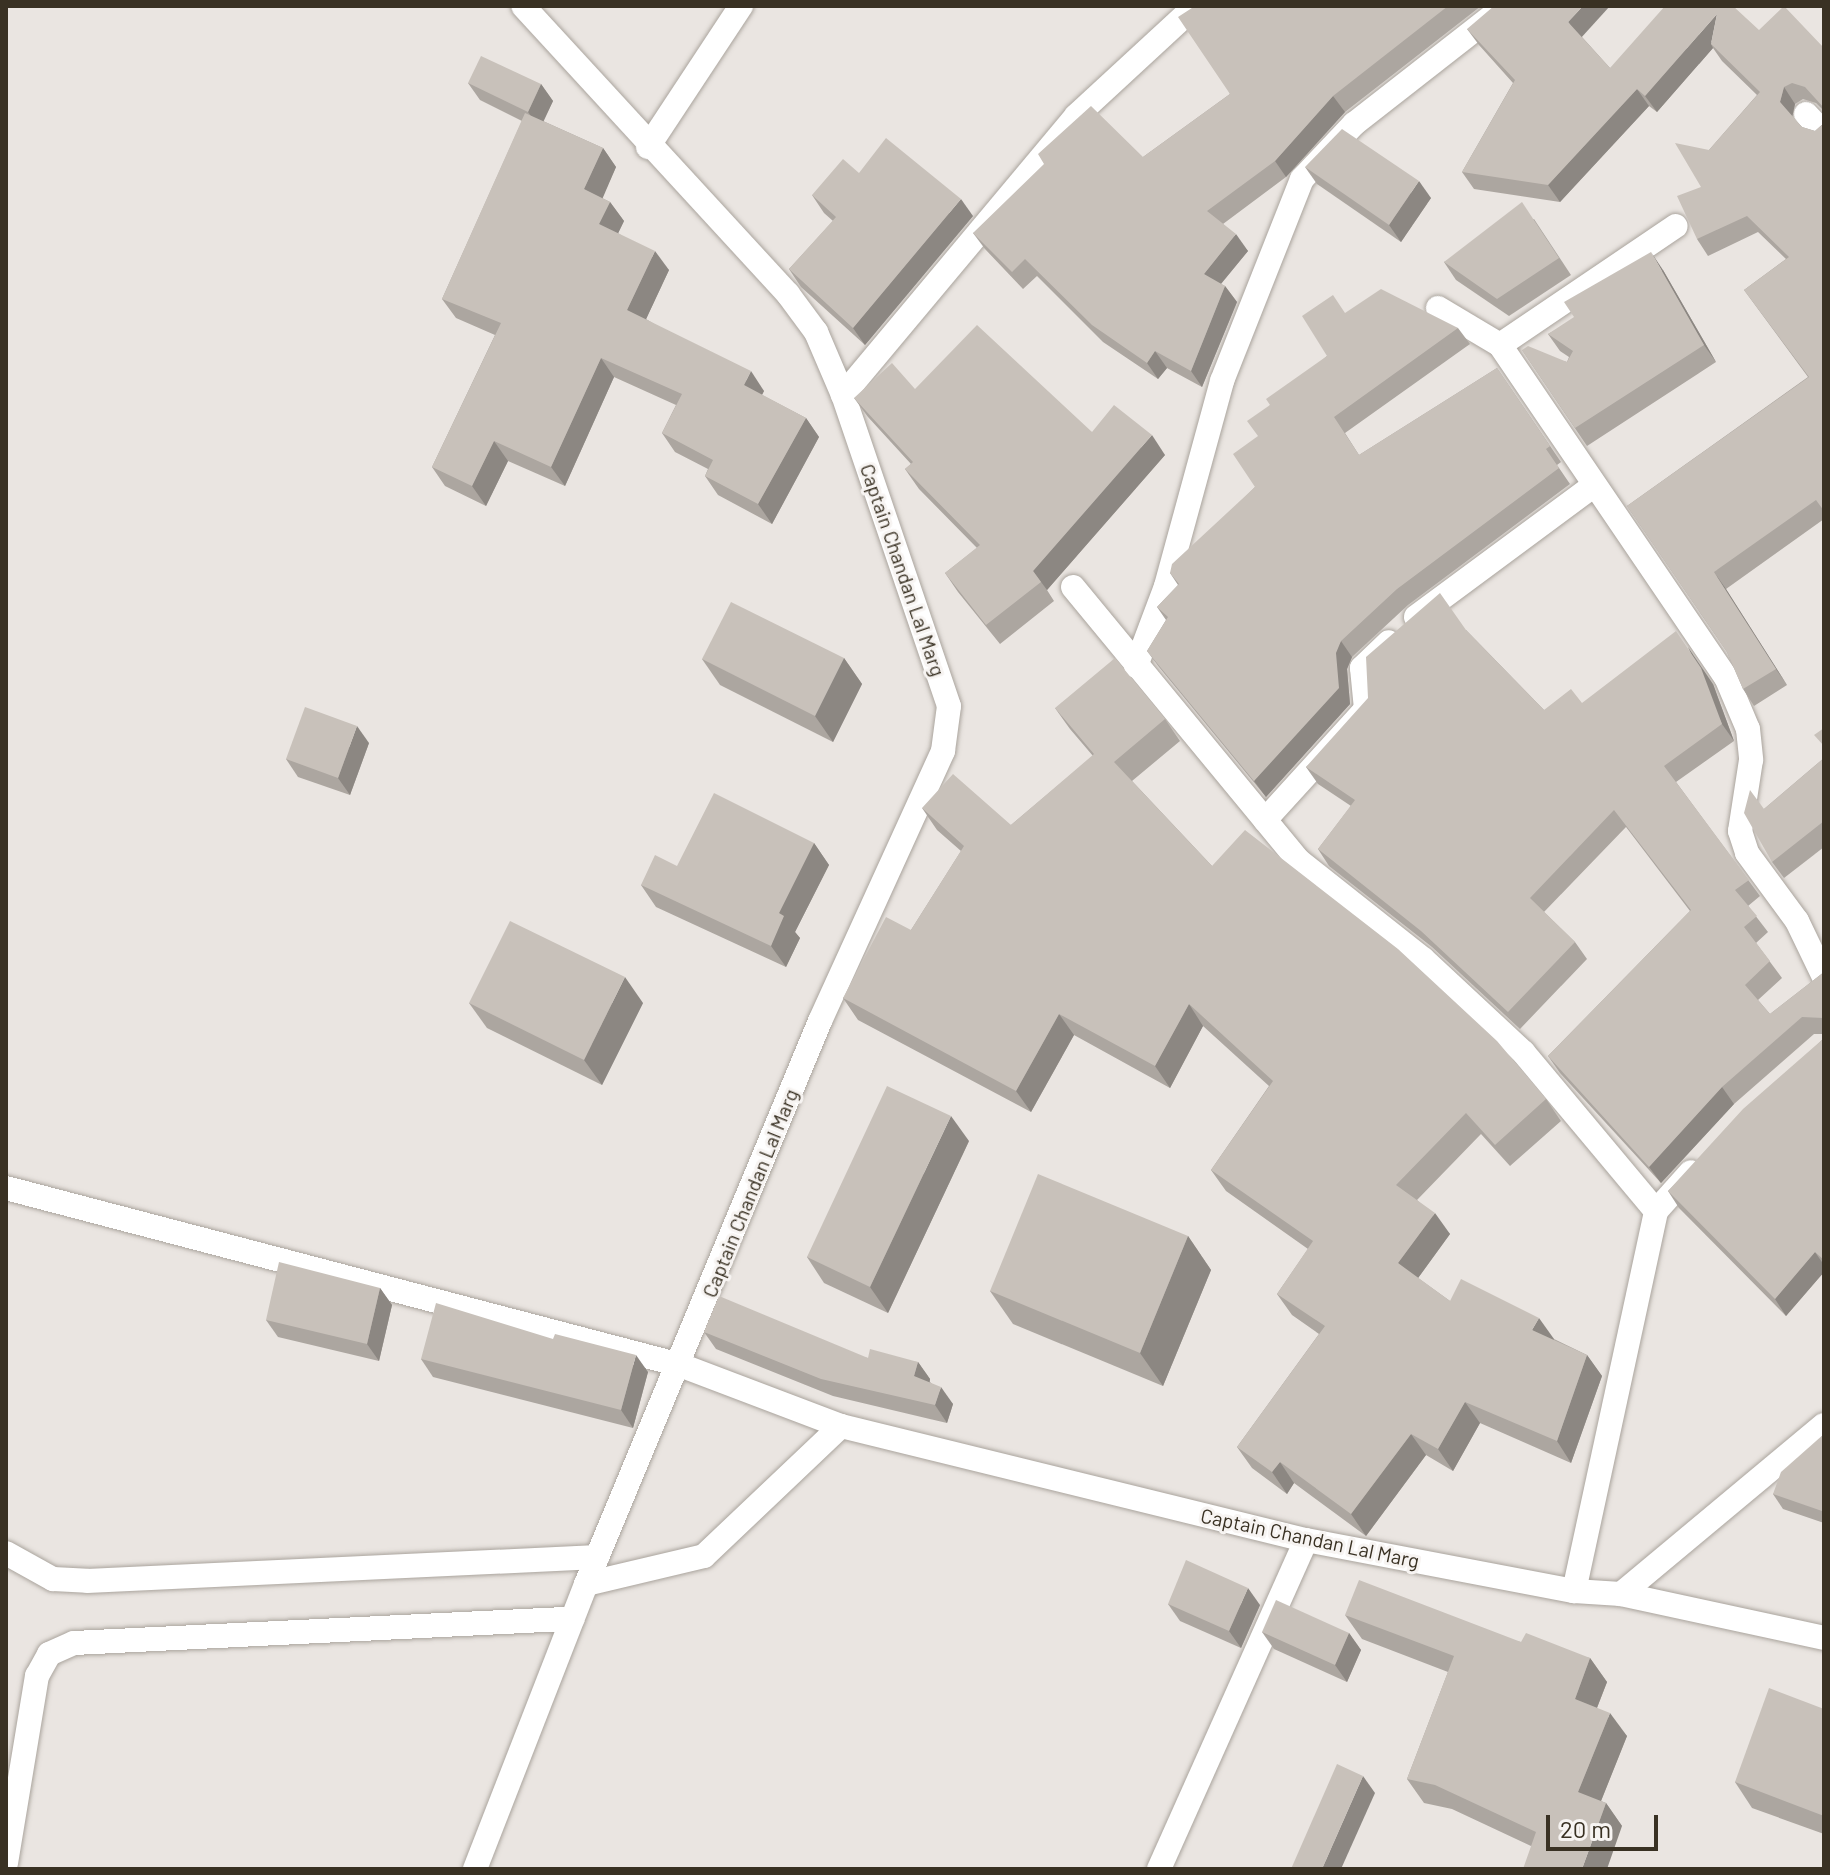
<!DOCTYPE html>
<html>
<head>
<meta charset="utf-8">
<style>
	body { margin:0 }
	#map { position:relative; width:1830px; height:1875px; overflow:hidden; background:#eae5e1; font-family:Barlow,sans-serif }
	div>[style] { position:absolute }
	.roads { filter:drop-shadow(0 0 2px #aaa49d) drop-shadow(0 0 2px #aaa49d) }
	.street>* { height:24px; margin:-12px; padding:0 12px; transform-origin:12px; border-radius:12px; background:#fff }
	.secondary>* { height:24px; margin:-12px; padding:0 12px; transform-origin:12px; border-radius:12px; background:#fff }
	.wall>* { inset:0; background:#aca6a0 }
	.shaded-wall>* { inset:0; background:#8c8782 }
	.building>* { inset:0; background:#c8c1ba }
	span { translate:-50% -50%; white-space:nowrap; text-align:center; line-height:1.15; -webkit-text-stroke:6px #f7f4f2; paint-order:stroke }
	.street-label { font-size:20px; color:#393123 }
	.frame { position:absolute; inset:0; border:8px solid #393123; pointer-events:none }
	.scale { position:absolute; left:1546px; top:1815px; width:112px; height:36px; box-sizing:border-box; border:4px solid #393123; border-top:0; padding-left:10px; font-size:24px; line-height:28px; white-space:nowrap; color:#393123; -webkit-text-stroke:6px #f7f4f2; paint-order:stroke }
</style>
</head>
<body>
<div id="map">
	<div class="roads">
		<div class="street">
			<i style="left:1806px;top:114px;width:26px;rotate:47deg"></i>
			<i style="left:648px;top:147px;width:169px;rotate:-56.6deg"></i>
			<i style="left:1438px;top:308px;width:72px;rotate:30.8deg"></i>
			<i style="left:1500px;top:345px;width:402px;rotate:55.8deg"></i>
			<i style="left:1726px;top:677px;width:56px;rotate:67.1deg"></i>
			<i style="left:1748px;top:729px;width:31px;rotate:84deg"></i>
			<i style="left:1751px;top:760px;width:72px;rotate:98.8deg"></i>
			<i style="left:1740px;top:831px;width:23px;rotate:72deg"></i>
			<i style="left:1747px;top:853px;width:84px;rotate:53.7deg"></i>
			<i style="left:1797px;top:921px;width:62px;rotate:64.3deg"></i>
			<i style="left:1500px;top:345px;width:212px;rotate:-34.1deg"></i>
			<i style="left:843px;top:395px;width:363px;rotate:-50.1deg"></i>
			<i style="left:1076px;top:116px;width:162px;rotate:-42.7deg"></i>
			<i style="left:1073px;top:587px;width:354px;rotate:50.5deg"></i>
			<i style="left:1298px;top:860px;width:159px;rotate:38.4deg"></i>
			<i style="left:1423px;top:959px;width:137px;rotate:42.9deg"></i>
			<i style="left:1523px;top:1052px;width:207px;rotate:50.1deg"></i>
			<i style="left:1416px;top:617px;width:220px;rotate:-36.5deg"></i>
			<i style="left:1136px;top:666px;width:85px;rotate:-69.4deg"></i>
			<i style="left:1166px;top:586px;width:213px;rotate:-74.7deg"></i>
			<i style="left:1222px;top:381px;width:217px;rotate:-68.4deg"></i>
			<i style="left:1302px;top:179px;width:76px;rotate:-46.6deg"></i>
			<i style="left:1354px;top:124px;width:192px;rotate:-38deg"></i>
			<i style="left:1265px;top:820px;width:150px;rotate:-47.7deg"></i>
			<i style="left:1366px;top:709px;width:41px;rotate:-95.6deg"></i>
			<i style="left:1362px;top:668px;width:37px;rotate:-44deg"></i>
			<i style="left:6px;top:1188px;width:697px;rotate:14.71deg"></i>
			<i style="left:6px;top:1553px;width:54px;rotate:29deg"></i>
			<i style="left:53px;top:1579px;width:34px;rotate:3deg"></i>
			<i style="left:87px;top:1581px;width:511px;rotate:-2.69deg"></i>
			<i style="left:586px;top:1584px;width:121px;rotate:-13.3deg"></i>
			<i style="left:704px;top:1556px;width:189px;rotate:-43.5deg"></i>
			<i style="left:1574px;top:1591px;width:389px;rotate:-77.8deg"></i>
			<i style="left:1656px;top:1211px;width:52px;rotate:-48.1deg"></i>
			<i style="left:1621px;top:1594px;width:264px;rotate:-39.8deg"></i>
			<i style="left:6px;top:1863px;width:190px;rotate:-80.6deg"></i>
			<i style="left:37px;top:1676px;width:25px;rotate:-61deg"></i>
			<i style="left:49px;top:1654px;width:27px;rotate:-24deg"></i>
			<i style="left:74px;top:1643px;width:499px;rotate:-2.8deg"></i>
			<i style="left:1159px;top:1869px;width:360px;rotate:-65.9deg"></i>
		</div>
		<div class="secondary">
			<i style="left:680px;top:1365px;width:172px;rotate:20.8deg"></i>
			<i style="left:841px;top:1426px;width:479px;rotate:13.8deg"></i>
			<i style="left:1306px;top:1540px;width:273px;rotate:10.8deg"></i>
			<i style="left:1574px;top:1591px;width:47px;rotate:3.7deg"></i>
			<i style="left:1621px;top:1594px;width:208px;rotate:12.2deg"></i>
			<i style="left:475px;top:1869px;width:306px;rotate:-68.7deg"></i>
			<i style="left:586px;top:1584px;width:610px;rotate:-67.43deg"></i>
			<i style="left:820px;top:1021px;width:297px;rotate:-65.5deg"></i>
			<i style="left:943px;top:751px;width:45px;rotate:-82.4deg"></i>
			<i style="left:949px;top:706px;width:329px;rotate:-108.8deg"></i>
			<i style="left:843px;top:395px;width:69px;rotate:-113.2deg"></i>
			<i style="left:816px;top:332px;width:47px;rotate:-126.4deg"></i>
			<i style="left:788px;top:294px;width:391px;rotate:-132.6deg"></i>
		</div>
	</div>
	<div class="wall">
		<i style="clip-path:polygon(1195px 6px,1481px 6px,1345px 112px,1286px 177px,1223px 224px,1248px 251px,1221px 284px,1225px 286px,1237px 302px,1202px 387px,1167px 368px,1158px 379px,1103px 342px,1037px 276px,1023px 289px,985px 249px,973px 233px,1143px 157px,1230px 94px)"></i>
		<i style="clip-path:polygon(1467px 29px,1582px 37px,1610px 68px,1759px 30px,1824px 48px,1824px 111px,1816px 103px,1803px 99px,1795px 104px,1792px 116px,1802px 127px,1815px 131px,1824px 123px,1824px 519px,1726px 589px,1787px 685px,1754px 706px,1743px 689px,1727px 652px,1627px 506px,1808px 377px,1744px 290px,1786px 259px,1758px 232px,1708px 256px,1697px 239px,1701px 187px,1709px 150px,1757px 95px,1722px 61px,1713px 48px,1657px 112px,1649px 106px,1560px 202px,1474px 189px,1462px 172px,1513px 83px,1479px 45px)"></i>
		<i style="clip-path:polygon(468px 83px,541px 84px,553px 101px,543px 121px,603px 148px,616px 167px,602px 198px,610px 202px,624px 221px,618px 233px,669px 270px,646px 319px,764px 391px,762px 395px,806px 418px,819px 437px,772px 524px,718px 495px,705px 476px,708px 469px,675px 452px,662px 433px,676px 405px,614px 377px,565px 486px,508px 461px,486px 506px,445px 486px,432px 467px,495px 335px,456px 318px,442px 299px,522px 121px,480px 100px)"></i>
		<i style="clip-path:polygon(1305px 167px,1431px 198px,1401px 242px,1317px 184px)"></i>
		<i style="clip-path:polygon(812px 195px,973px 216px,865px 345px,801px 287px,789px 269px,833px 221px,824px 213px)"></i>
		<i style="clip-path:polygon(1534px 219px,1571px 275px,1509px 316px,1456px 280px,1444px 262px)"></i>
		<i style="clip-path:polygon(1663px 270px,1716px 362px,1587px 446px,1522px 350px,1567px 362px,1569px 357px,1560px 351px,1548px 334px)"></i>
		<i style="clip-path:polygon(1346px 313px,1458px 328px,1470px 344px,1345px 433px,1359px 455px,1497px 368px,1561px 462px,1557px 465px,1570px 484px,1408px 605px,1352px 657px,1347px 669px,1350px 704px,1266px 797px,1159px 667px,1147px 651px,1166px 620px,1157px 607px,1178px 585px,1170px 573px,1255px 487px,1258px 436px,1270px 405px,1327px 356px)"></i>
		<i style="clip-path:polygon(915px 389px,1092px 432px,1165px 455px,1047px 590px,1054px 601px,1000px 644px,958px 592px,945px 573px,977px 548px,919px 489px,905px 469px,911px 464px,868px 417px,854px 398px)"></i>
		<i style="clip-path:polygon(1466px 630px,1544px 710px,1582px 703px,1713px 684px,1734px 741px,1676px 782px,1760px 896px,1748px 906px,1768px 932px,1756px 943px,1782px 978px,1758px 1000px,1770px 1014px,1824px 972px,1824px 1034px,1814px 1034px,1734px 1104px,1661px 1183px,1560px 1073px,1548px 1056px,1690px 911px,1626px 827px,1544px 912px,1575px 942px,1587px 959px,1520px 1029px,1432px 947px,1329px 866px,1318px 849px,1351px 806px,1318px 784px,1306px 767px)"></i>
		<i style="clip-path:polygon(844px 658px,862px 684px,833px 742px,720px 685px,702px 659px)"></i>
		<i style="clip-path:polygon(1055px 708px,1165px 719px,1180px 741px,1132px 781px,1212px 866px,1546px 1099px,1561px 1121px,1510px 1166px,1481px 1134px,1417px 1200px,1450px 1234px,1418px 1278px,1450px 1301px,1554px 1339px,1587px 1355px,1602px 1376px,1571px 1463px,1480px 1423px,1453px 1471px,1426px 1455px,1366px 1536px,1294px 1483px,1287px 1494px,1252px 1468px,1237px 1447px,1319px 1334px,1292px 1315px,1277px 1294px,1308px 1249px,1226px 1191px,1211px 1170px,1269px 1086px,1203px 1026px,1170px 1088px,1074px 1035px,1031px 1112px,858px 1020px,843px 998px,911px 930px,961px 851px,937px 830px,922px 808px,1011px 825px,1093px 756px,1070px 729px)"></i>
		<i style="clip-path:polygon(369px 743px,350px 795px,298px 777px,286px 759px)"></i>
		<i style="clip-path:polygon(1824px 758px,1824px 847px,1784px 878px,1772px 862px,1764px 809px)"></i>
		<i style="clip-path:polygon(814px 843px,829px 865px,795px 932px,800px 938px,786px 967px,656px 907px,641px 885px,677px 866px)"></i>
		<i style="clip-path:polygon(469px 1003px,643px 1003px,602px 1085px,487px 1028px)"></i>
		<i style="clip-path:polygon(1824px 1035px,1824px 1272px,1786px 1316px,1679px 1208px,1668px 1191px,1823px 1039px)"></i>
		<i style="clip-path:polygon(969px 1141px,888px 1313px,824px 1283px,807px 1257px)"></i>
		<i style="clip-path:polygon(1188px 1236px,1211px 1270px,1163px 1386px,1013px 1324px,990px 1291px)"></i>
		<i style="clip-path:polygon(380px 1288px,392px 1305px,379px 1361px,278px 1337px,266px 1320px)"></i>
		<i style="clip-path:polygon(704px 1332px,868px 1358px,918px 1362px,930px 1379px,930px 1382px,953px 1404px,947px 1423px,833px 1396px,716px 1349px)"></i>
		<i style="clip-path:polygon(553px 1339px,648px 1372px,633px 1428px,433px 1377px,421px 1359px)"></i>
		<i style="clip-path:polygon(1824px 1434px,1824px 1523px,1783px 1509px,1773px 1494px)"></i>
		<i style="clip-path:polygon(1168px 1604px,1260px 1605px,1241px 1648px,1180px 1621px)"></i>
		<i style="clip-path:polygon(1345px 1615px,1521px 1642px,1590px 1658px,1607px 1682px,1597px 1708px,1627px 1736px,1601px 1801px,1606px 1803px,1622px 1826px,1531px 1846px,1452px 1809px,1424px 1803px,1407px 1779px,1448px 1672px,1362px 1639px)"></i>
		<i style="clip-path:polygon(1262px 1632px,1349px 1633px,1361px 1650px,1347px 1682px,1274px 1649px)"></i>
		<i style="clip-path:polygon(1824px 1709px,1824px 1834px,1752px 1808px,1735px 1782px)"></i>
	</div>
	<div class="shaded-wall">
		<i style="clip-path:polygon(1583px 6px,1610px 6px,1580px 39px,1568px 22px)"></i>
		<i style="clip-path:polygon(1717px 14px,1711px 44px,1713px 48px,1657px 112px,1645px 96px)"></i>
		<i style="clip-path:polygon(541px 84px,553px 101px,540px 129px,528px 112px)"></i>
		<i style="clip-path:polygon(1784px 87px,1795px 104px,1792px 118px,1780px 102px)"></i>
		<i style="clip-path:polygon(1637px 89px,1649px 106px,1560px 202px,1548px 185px)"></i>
		<i style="clip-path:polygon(1333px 96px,1345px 112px,1286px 177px,1275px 161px)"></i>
		<i style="clip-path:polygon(603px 148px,616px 167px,598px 209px,584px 189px)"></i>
		<i style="clip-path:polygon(1419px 181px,1431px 198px,1401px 242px,1389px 225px)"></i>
		<i style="clip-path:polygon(961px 199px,973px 216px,865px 345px,853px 328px)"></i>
		<i style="clip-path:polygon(610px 202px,624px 221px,613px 244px,599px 224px)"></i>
		<i style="clip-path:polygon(1236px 234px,1248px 251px,1215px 291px,1204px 274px)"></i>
		<i style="clip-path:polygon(655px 251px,669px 270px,641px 330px,627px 310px)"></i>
		<i style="clip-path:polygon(1651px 252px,1663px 270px,1716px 362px,1704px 345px)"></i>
		<i style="clip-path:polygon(1225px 286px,1237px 302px,1202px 387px,1191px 371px)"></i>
		<i style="clip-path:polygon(1155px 351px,1167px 368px,1158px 379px,1147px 363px)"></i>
		<i style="clip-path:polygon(601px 358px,614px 377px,565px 486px,551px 467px)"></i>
		<i style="clip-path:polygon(751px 371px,764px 391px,757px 404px,744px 385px)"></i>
		<i style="clip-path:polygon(806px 418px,819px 437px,772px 524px,758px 504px)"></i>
		<i style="clip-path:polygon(1152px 435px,1165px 455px,1047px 590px,1033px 571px)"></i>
		<i style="clip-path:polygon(494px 441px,508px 461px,486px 506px,472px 486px)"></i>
		<i style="clip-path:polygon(1714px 572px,1726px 589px,1787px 685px,1776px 669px)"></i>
		<i style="clip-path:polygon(1341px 641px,1352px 657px,1347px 669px,1350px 704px,1266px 797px,1254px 781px)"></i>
		<i style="clip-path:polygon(1688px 647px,1713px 684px,1734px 741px,1722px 724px)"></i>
		<i style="clip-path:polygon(844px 658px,862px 684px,833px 742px,815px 716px)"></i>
		<i style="clip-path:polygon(357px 726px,369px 743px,350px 795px,338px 778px)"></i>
		<i style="clip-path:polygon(814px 843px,829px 865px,795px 932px,800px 938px,786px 967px,771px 946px,779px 913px)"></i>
		<i style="clip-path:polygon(625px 977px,643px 1003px,602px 1085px,584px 1060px)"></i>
		<i style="clip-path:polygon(1189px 1004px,1203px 1026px,1170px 1088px,1155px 1066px)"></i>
		<i style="clip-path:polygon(1059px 1014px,1074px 1035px,1031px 1112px,1016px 1091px)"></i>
		<i style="clip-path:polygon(1722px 1087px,1734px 1104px,1661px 1183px,1649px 1167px)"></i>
		<i style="clip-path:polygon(951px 1116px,969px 1141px,888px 1313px,870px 1287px)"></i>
		<i style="clip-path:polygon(1435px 1213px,1450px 1234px,1413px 1285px,1398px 1263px)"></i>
		<i style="clip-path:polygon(1188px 1236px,1211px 1270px,1163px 1386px,1140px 1353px)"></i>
		<i style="clip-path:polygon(1815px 1252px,1824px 1265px,1824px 1272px,1786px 1316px,1775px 1299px)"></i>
		<i style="clip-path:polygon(380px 1288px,392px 1305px,379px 1361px,367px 1344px)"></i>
		<i style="clip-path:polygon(1539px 1318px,1554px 1339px,1547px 1352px,1532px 1330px)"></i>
		<i style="clip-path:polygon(636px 1355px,648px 1372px,633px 1428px,621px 1410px)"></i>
		<i style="clip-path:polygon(1587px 1355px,1602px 1376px,1571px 1463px,1557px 1441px)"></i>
		<i style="clip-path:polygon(918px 1362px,930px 1379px,927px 1393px,914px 1376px)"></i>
		<i style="clip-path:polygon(941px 1387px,953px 1404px,947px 1423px,935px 1405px)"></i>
		<i style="clip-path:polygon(1465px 1402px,1480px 1423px,1453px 1471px,1438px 1449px)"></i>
		<i style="clip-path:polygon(1411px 1434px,1426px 1455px,1366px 1536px,1351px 1514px)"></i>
		<i style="clip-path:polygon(1280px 1462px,1294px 1483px,1287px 1494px,1272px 1472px)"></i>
		<i style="clip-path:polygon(1248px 1588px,1260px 1605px,1241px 1648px,1229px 1631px)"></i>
		<i style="clip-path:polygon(1349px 1633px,1361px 1650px,1347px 1682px,1335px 1665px)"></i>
		<i style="clip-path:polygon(1590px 1658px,1607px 1682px,1591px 1723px,1575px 1699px)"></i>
		<i style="clip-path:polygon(1610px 1713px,1627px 1736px,1595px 1816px,1578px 1792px)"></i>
		<i style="clip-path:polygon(1363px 1776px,1375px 1793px,1341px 1869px,1322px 1869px)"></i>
		<i style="clip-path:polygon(1606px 1803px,1622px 1826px,1607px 1869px,1582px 1869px)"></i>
	</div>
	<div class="building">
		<i style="clip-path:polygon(1195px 6px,1448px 6px,1333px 96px,1275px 161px,1207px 211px,1236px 234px,1204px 274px,1225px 286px,1191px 371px,1155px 351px,1147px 363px,1092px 325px,1025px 259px,1012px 272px,973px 233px,1044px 164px,1038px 154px,1091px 106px,1143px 157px,1230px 94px,1178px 17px)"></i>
		<i style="clip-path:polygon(1494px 6px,1583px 6px,1568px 22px,1610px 68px,1665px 6px,1733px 6px,1759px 30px,1784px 6px,1824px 48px,1824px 108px,1805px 87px,1792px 83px,1784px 87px,1780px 102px,1802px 127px,1815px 131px,1824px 123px,1824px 511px,1816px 500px,1714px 572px,1776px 669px,1743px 689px,1727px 652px,1627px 506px,1809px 377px,1744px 290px,1789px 257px,1747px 216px,1697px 239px,1677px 196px,1701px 187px,1675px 143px,1709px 150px,1760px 92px,1711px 44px,1717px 14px,1645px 96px,1637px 89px,1548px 185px,1462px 172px,1515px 80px,1467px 29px)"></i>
		<i style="clip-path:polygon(481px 56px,541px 84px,528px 112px,468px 83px)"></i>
		<i style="clip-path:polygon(525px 113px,603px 148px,584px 189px,610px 202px,599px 224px,655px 251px,627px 310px,751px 371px,744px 385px,806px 418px,758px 504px,705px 476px,713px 460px,662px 433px,682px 394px,601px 358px,551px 467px,494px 441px,472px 486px,432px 467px,501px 323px,442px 299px)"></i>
		<i style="clip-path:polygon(1342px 129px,1419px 181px,1389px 225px,1305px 167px)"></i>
		<i style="clip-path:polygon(886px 138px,961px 199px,853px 328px,789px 269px,836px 217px,812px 195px,843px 159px,859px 173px)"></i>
		<i style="clip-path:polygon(1522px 202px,1559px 258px,1497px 299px,1444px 262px)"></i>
		<i style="clip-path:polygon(1651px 252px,1704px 345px,1575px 428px,1522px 350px,1528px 346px,1567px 362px,1573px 351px,1548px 334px,1574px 317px,1564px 302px)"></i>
		<i style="clip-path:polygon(1381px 289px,1458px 328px,1334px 417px,1359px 455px,1497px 368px,1550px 446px,1546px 449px,1559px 468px,1397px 589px,1341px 641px,1336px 653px,1339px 688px,1254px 781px,1147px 651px,1168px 617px,1157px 607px,1179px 584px,1170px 573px,1172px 564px,1255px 487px,1233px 454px,1258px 436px,1247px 421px,1270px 405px,1266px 399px,1327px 356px,1302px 316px,1333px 295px,1345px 313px)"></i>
		<i style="clip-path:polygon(977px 325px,1092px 432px,1114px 405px,1152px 435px,1033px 571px,1041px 582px,986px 625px,945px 573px,980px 545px,905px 469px,913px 462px,854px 398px,892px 363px,915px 389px)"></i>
		<i style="clip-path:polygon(1440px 593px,1466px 630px,1544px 710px,1571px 689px,1582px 703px,1676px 631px,1701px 668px,1722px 724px,1664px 766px,1749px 880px,1735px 890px,1757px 916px,1744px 927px,1770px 961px,1745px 985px,1770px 1014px,1824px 972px,1824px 1020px,1823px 1018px,1802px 1017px,1722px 1087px,1649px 1167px,1548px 1056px,1691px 910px,1614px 810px,1530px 898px,1575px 942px,1508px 1012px,1421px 931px,1318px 849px,1355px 800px,1306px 767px,1368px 698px,1366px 657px)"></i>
		<i style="clip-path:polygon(731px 602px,844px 658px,815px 716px,702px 659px)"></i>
		<i style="clip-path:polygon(1115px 658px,1165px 719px,1114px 762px,1212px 866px,1245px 830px,1398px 949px,1497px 1041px,1546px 1099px,1495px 1145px,1466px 1113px,1396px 1185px,1435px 1213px,1398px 1263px,1450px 1301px,1461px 1279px,1539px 1318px,1532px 1330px,1587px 1355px,1557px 1441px,1465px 1402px,1438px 1449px,1411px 1434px,1351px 1514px,1280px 1462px,1272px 1472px,1237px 1447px,1325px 1326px,1277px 1294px,1313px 1241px,1211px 1170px,1273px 1081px,1189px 1004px,1155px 1066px,1059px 1014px,1016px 1091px,843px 998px,886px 917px,911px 930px,964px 846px,922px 808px,953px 774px,1011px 825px,1094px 754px,1055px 708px)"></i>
		<i style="clip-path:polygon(305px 707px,357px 726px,338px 778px,286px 759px)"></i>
		<i style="clip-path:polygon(1824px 728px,1824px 746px,1814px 735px)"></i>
		<i style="clip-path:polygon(1824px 758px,1824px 821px,1772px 862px,1744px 813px,1750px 790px,1764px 809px)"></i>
		<i style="clip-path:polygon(714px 793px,814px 843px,779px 913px,784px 916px,771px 946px,641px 885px,655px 855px,677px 866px)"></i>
		<i style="clip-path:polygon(510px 921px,625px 977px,584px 1060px,469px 1003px)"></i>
		<i style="clip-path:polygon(1824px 1035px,1824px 1260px,1815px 1252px,1775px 1299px,1668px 1191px,1743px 1109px,1823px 1039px)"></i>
		<i style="clip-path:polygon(887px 1086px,951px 1116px,870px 1287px,807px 1257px)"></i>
		<i style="clip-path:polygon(1038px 1174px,1188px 1236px,1140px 1353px,990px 1291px)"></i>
		<i style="clip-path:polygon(279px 1262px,380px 1288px,367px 1344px,266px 1320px)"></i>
		<i style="clip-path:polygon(719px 1296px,868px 1358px,870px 1349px,918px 1362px,914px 1376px,941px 1387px,935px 1405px,821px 1379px,704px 1332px)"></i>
		<i style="clip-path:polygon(436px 1303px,553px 1339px,555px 1334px,636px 1355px,621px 1410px,421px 1359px)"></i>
		<i style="clip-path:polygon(1824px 1434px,1824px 1509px,1822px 1511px,1773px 1494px,1781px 1472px)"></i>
		<i style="clip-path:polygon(1186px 1560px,1248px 1588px,1229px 1631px,1168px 1604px)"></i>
		<i style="clip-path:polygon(1359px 1580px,1521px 1642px,1526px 1633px,1590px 1658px,1575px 1699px,1610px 1713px,1578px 1792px,1606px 1803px,1582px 1869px,1523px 1869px,1536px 1832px,1435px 1785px,1407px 1779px,1454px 1656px,1345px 1615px)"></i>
		<i style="clip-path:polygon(1276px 1600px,1349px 1633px,1335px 1665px,1262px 1632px)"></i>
		<i style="clip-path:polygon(1769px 1688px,1824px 1709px,1824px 1816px,1735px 1782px)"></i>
		<i style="clip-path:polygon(1337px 1764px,1363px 1776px,1322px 1869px,1291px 1869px)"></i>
	</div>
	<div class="street-label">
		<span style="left:903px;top:570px;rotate:71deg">Captain Chandan Lal Marg</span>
		<span style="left:750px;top:1193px;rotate:-68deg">Captain Chandan Lal Marg</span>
		<span style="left:1310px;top:1538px;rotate:12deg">Captain Chandan Lal Marg</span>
	</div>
	<div class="frame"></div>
	<div class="scale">20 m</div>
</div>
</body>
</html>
